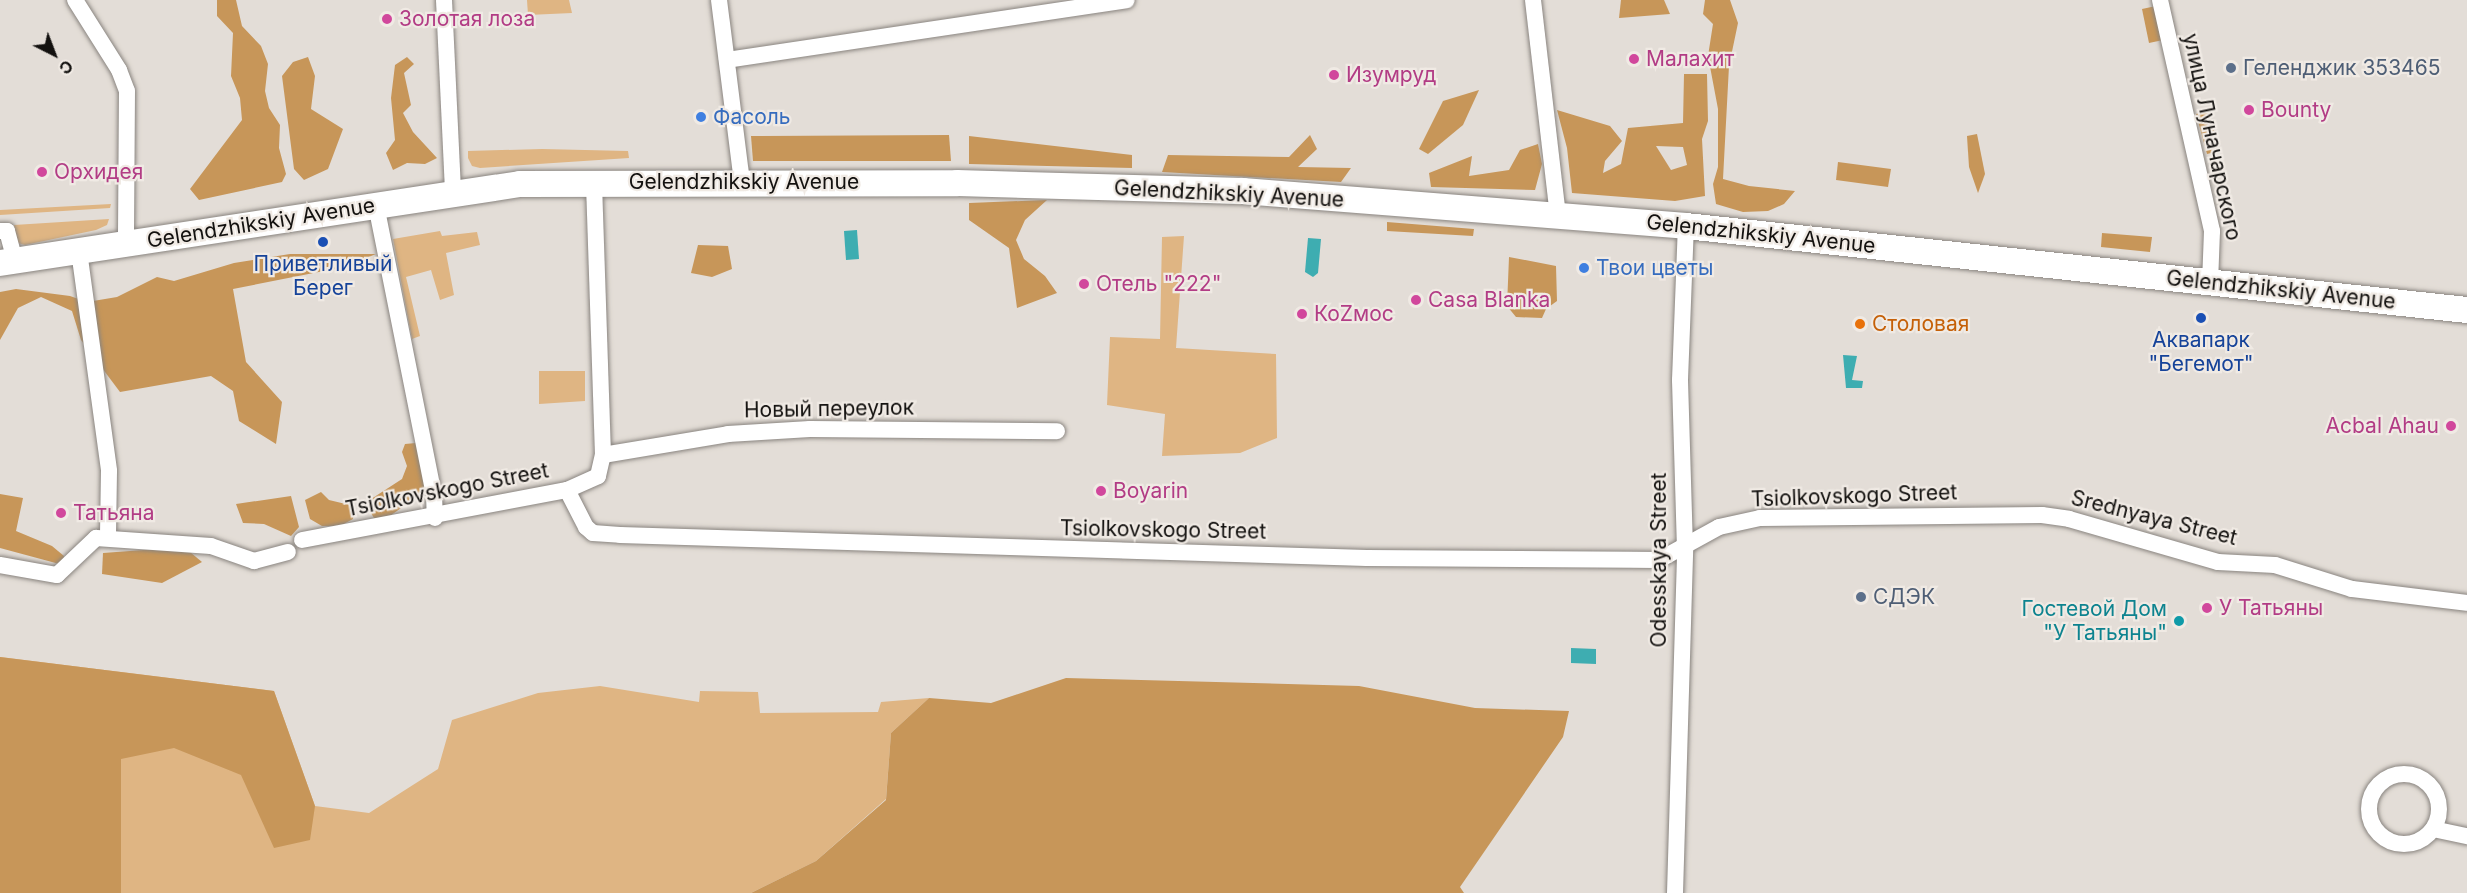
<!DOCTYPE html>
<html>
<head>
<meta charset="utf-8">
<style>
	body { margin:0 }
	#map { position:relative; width:2467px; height:893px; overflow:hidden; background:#e3ddd7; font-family:Inter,sans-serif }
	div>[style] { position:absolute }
	.green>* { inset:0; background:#dfb583 }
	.forest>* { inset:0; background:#c79659 }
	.water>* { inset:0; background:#3eadb1 }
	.roads { filter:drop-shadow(0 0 2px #89847f) drop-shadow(0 0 2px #89847f) }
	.minor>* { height:16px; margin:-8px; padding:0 8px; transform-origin:8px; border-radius:8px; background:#fff }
	.minor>.ring { margin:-8px; padding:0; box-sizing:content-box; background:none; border:16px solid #fff; border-radius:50% }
	.primary>* { height:26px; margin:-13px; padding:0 13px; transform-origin:13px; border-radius:13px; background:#fff }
	.dots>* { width:16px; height:16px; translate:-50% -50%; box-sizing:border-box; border:3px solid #f0eae4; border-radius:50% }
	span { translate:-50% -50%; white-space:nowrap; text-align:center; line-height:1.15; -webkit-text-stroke:4.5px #f0eae4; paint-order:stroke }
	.hotel-label { font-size:21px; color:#b23c85 }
	.left { translate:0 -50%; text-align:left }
	.right { translate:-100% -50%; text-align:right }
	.service-label { font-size:21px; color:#4e5e75 }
	.shop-label { font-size:21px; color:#366cbe }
	.street-label { font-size:21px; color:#13110f }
	.transit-label { font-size:21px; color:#164399 }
	.food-label { font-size:21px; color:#c56008 }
	.culture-label { font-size:21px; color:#0d838f }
	.north { position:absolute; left:24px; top:24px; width:60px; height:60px; -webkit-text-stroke:4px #f0eae4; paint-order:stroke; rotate:138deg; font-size:16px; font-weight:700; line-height:24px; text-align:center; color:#13110f }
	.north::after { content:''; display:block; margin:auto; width:21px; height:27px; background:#13110f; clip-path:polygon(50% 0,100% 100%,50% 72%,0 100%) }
</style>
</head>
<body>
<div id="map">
	<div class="green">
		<i style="clip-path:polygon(527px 0,569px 0,572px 13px,528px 15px)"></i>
		<i style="clip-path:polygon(542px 149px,628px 151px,629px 158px,480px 168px,472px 166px,468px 158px,468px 151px)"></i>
		<i style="clip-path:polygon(111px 204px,110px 208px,0 215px,0 210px)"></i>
		<i style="clip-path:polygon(109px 219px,107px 225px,96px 230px,25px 245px,18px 243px,14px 225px)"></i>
		<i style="clip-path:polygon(440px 231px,442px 236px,477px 232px,480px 245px,446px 253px,454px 295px,440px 300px,431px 270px,406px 277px,420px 336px,412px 339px,393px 239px)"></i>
		<i style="clip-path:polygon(1184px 236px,1176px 348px,1276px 354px,1277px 438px,1240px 453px,1162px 456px,1165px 414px,1107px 405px,1110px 337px,1160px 339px,1162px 237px)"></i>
		<i style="clip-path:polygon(539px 371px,585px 371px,585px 401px,539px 404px)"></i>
		<i style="clip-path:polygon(0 657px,274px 691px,315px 806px,369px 813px,438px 769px,452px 720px,538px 693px,600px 686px,699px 702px,700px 691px,758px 692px,760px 713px,878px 712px,881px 702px,929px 698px,891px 733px,886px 799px,816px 861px,751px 893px,0 893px)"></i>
	</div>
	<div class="forest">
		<i style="clip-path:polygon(217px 0,236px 0,242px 26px,261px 46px,268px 64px,265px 91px,269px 108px,280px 125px,279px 148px,286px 174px,282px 182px,199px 200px,190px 189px,242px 120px,240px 98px,231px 76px,233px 33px,217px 16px)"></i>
		<i style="clip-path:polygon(1621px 0,1664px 0,1670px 14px,1619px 18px)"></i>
		<i style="clip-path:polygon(1705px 0,1730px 0,1738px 23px,1729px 66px,1723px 179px,1749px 186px,1795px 191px,1784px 204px,1768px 211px,1743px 212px,1716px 204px,1713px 184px,1718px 167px,1718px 109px,1708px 56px,1713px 24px,1703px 14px)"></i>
		<i style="clip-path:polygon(2156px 6px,2163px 40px,2149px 43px,2142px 9px)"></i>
		<i style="clip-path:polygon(308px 57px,315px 76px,311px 109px,343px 129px,328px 169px,304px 180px,294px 169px,282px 76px,293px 62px)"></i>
		<i style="clip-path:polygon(407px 57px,414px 64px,404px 73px,411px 105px,403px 113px,413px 132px,437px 158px,425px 164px,407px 163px,393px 170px,386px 153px,395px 140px,391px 98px,395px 65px)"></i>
		<i style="clip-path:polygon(evenodd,1684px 74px,1707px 74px,1708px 121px,1702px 139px,1705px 196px,1675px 201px,1572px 193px,1567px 148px,1557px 110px,1610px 126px,1622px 141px,1605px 161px,1603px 173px,1621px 164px,1628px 128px,1683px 123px,1684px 74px,1656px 146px,1683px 147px,1687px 165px,1671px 170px,1656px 146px)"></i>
		<i style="clip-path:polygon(1479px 90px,1463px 125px,1428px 154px,1419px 149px,1443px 101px)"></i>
		<i style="clip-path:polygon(2208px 111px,2219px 151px,2207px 154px,2196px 114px)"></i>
		<i style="clip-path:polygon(1977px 134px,1985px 174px,1978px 193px,1969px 167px,1967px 136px)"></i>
		<i style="clip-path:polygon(949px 135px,951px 161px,753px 161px,751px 136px)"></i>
		<i style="clip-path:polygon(1310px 135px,1317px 149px,1298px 167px,1351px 168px,1341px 182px,1162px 172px,1168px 155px,1289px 157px)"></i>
		<i style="clip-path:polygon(969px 136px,1132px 155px,1132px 168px,969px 164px)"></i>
		<i style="clip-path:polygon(1538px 144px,1542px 164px,1535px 190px,1431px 187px,1429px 173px,1472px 156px,1469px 176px,1509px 170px,1520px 150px)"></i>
		<i style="clip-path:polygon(1838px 162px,1891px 169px,1888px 187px,1836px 180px)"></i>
		<i style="clip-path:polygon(1047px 200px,1025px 220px,1016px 240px,1024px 259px,1045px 276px,1057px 293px,1017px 308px,1009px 248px,969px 220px,969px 203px)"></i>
		<i style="clip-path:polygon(1387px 222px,1474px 229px,1473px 236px,1387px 231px)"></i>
		<i style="clip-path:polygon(2102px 233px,2152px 237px,2150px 252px,2101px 247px)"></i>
		<i style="clip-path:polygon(698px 245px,728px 246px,732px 269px,712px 277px,691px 273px)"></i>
		<i style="clip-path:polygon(290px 254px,376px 254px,344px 267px,233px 289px,246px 362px,282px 402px,276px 444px,239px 421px,233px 391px,211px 376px,120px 392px,81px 340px,72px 311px,41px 297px,18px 308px,0 340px,0 292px,16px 289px,70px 296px,87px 302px,117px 297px,157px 277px,174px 281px,234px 263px)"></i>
		<i style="clip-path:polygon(1509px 257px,1556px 266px,1557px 301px,1546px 309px,1542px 318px,1516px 317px,1507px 306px)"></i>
		<i style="clip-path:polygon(416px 443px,428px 489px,387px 518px,374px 518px,365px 503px,402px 479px,407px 466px,402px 452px,405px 444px)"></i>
		<i style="clip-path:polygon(321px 492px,329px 500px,354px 506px,353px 519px,340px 526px,322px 526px,310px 519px,305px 500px)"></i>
		<i style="clip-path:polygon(0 494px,23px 498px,16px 531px,52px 546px,64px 556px,63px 565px,0 548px)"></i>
		<i style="clip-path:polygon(291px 496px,299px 527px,291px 536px,264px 524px,243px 523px,236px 504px)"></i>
		<i style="clip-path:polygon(184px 547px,202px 562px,162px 583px,102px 574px,103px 553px)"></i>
		<i style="clip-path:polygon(0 657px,274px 691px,315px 806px,310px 840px,274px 848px,241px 775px,174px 748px,121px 759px,121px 893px,0 893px)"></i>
		<i style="clip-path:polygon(1066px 678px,1359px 686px,1475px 708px,1569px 711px,1563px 737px,1460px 887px,1464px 893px,751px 893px,816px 861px,886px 800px,891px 733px,929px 698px,991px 703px)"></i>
	</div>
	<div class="water">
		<i style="clip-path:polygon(857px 230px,859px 259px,846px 260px,844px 231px)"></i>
		<i style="clip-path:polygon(1308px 238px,1321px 239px,1318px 273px,1313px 277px,1305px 272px)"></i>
		<i style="clip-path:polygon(1843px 355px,1857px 356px,1852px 380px,1863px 381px,1862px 388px,1846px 388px)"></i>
		<i style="clip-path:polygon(1571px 648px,1596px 649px,1596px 664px,1571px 663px)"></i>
	</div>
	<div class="roads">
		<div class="minor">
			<i style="left:75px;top:0;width:83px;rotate:57.8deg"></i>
			<i style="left:119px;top:70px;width:22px;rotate:69deg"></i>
			<i style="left:127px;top:91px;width:153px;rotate:90.4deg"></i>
			<i style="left:444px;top:0;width:192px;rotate:87.3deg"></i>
			<i style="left:719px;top:0;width:182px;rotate:82.8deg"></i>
			<i style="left:1533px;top:0;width:217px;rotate:83.4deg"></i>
			<i style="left:2160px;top:0;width:237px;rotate:77.3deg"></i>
			<i style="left:2212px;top:231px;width:52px;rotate:92.2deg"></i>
			<i style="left:727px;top:60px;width:404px;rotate:-8.5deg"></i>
			<i style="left:376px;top:205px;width:295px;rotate:78.7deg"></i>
			<i style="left:434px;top:494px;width:24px;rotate:88deg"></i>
			<i style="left:0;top:231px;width:7px"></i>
			<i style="left:7px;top:231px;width:31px;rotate:75deg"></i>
			<i style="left:79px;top:251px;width:222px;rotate:82.2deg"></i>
			<i style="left:109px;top:471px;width:67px;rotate:90.9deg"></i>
			<i style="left:603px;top:455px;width:127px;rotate:-9.5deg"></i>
			<i style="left:728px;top:434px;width:82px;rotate:-3.5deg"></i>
			<i style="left:810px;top:429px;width:247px;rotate:0.5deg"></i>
			<i style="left:567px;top:490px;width:42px;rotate:62.8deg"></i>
			<i style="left:586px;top:527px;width:9px;rotate:41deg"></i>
			<i style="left:593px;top:533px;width:27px;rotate:4deg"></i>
			<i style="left:620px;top:535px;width:747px;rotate:1.76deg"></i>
			<i style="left:1367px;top:558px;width:292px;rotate:0.4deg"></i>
			<i style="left:1659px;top:560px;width:68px;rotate:-28.8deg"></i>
			<i style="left:1719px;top:527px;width:42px;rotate:-12.4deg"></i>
			<i style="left:1760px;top:518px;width:282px;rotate:-0.6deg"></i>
			<i style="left:2042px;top:515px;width:27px;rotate:8deg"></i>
			<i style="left:2069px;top:519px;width:155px;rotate:16.1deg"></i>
			<i style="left:2218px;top:562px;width:57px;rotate:3deg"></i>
			<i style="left:2275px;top:565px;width:81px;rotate:17.3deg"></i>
			<i style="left:2352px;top:589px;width:116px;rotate:6.9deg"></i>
			<i style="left:302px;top:540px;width:270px;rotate:-10.7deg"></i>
			<i style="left:567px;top:490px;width:34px;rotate:-24deg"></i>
			<i style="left:598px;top:476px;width:22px;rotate:-77deg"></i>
			<i style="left:603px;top:455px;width:274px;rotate:-91.9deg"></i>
			<i style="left:0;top:565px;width:58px;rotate:10deg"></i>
			<i style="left:57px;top:575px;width:54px;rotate:-43.5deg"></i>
			<i style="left:96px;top:538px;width:115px;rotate:4deg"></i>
			<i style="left:211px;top:546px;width:46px;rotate:19.2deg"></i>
			<i style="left:254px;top:561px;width:35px;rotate:-15deg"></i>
			<i class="ring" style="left:2369px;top:774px;width:54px;height:54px"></i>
			<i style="left:2433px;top:829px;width:35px;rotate:12deg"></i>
			<i style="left:1675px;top:893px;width:344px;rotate:-88.3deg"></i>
			<i style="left:1685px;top:549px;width:169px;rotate:-91.7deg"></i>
			<i style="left:1680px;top:380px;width:154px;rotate:-87.8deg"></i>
		</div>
		<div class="primary">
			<i style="left:0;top:263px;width:526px;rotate:-8.64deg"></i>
			<i style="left:520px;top:184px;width:437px;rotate:-0.1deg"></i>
			<i style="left:957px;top:183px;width:286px;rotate:1.6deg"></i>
			<i style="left:1243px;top:191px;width:444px;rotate:4.5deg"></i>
			<i style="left:1686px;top:226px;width:786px;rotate:6.14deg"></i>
		</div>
	</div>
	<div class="dots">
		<i style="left:387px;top:19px;background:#d1479c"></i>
		<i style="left:1634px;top:59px;background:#d1479c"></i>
		<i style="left:2231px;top:68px;background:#5c6f8a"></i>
		<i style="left:1334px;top:75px;background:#d1479c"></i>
		<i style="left:2249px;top:110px;background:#d1479c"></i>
		<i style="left:701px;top:117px;background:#3f7fe0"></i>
		<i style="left:42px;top:172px;background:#d1479c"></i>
		<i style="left:323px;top:242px;background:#1a4fb4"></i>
		<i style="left:1584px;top:268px;background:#3f7fe0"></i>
		<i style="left:1084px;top:284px;background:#d1479c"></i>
		<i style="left:1416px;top:300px;background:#d1479c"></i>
		<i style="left:1302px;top:314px;background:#d1479c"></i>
		<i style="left:2201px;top:318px;background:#1a4fb4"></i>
		<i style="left:1860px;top:324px;background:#e8710a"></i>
		<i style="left:2451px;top:426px;background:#d1479c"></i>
		<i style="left:1101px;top:491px;background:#d1479c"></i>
		<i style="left:61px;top:513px;background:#d1479c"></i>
		<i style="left:1861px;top:597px;background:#5c6f8a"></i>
		<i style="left:2207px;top:608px;background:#d1479c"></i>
		<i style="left:2179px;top:621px;background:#0f9aa8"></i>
	</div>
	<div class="hotel-label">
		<span class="left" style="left:399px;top:19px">Золотая лоза</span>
		<span class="left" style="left:1646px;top:59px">Малахит</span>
		<span class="left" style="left:1346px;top:75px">Изумруд</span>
		<span class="left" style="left:2261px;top:110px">Bounty</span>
		<span class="left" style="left:54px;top:172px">Орхидея</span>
		<span class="left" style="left:1096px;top:284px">Отель "222"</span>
		<span class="left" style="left:1428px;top:300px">Casa Blanka</span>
		<span class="left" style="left:1314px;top:314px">КоZмос</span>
		<span class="right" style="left:2439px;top:426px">Acbal Ahau</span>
		<span class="left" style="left:1113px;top:491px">Boyarin</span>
		<span class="left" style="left:73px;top:513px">Татьяна</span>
		<span class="left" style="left:2219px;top:608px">У Татьяны</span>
	</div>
	<div class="service-label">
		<span class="left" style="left:2243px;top:68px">Геленджик 353465</span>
		<span class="left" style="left:1873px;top:597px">СДЭК</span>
	</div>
	<div class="shop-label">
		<span class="left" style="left:713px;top:117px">Фасоль</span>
		<span class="left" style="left:1596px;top:268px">Твои цветы</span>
	</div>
	<div class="street-label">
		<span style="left:2212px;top:137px;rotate:78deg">улица Луначарского</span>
		<span style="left:744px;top:182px">Gelendzhikskiy Avenue</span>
		<span style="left:1229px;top:194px;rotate:3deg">Gelendzhikskiy Avenue</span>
		<span style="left:261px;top:223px;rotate:-9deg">Gelendzhikskiy Avenue</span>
		<span style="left:1761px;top:234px;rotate:6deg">Gelendzhikskiy Avenue</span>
		<span style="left:2281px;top:290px;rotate:6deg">Gelendzhikskiy Avenue</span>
		<span style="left:829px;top:409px;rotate:-1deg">Новый переулок</span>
		<span style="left:447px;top:490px;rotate:-11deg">Tsiolkovskogo Street</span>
		<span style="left:1854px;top:496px;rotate:-2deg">Tsiolkovskogo Street</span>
		<span style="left:2154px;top:518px;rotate:14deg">Srednyaya Street</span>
		<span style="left:1163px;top:530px;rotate:1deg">Tsiolkovskogo Street</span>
		<span style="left:1659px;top:560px;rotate:-90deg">Odesskaya Street</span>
	</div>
	<div class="transit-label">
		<span style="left:323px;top:276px">Приветливый<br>Берег</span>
		<span style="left:2201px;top:352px">Аквапарк<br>"Бегемот"</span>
	</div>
	<div class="food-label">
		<span class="left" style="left:1872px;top:324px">Столовая</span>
	</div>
	<div class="culture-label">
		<span class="right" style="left:2167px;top:621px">Гостевой Дом<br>"У Татьяны"</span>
	</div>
	<div class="north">С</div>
</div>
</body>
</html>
